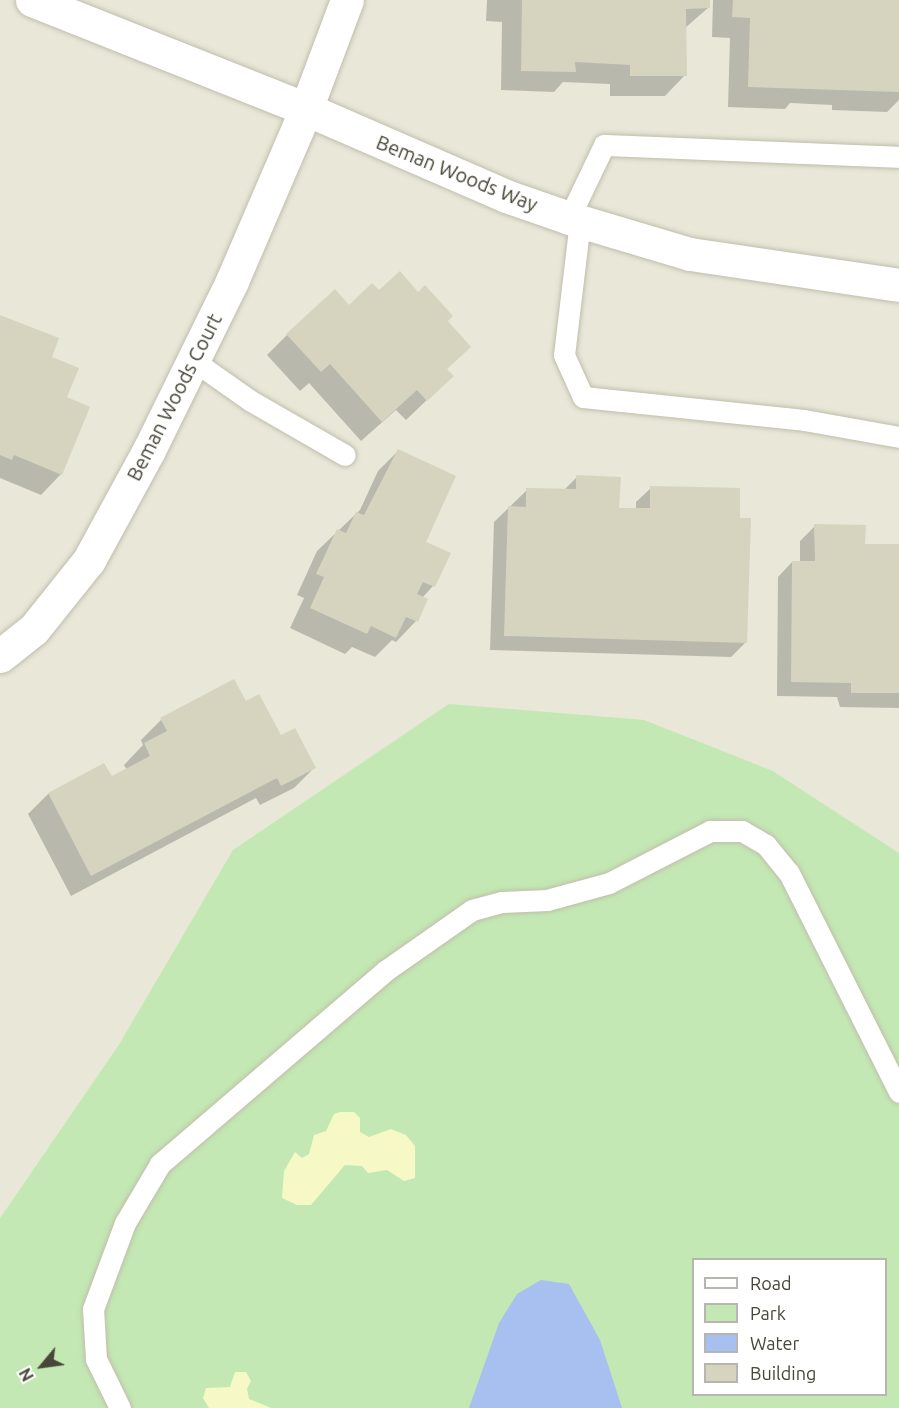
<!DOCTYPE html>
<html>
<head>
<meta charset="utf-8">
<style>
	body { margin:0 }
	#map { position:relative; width:899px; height:1408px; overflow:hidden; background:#f4f4e9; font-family:Ubuntu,sans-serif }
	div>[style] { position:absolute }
	.residential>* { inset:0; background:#e8e7d8 }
	.green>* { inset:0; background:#c3e8b3 }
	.sand>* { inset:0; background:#f6f8c6 }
	.water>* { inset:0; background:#a7c0f0 }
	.shadow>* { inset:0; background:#0003 }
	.building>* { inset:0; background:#d6d3bf }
	.roads { filter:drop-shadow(0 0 2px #c0beac) drop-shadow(0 0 2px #c0beac) }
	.service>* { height:21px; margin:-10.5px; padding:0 10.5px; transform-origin:10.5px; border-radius:10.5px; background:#fff }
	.minor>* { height:33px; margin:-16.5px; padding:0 16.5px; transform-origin:16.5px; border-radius:16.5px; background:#fff }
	span { translate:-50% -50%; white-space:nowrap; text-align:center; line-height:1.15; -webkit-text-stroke:5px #fff; paint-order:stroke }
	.street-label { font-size:20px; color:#484638 }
	.legend { position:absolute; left:692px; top:1258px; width:195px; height:138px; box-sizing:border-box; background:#fff; border:2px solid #b6b5af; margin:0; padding:8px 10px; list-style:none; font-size:18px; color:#484638 }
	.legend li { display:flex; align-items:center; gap:12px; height:30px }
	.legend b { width:30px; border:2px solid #b6b5af }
	.north { position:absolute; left:12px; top:1336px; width:60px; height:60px; -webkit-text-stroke:4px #fff; paint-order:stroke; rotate:241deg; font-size:16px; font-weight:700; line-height:24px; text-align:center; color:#484638 }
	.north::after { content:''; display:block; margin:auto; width:21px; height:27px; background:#484638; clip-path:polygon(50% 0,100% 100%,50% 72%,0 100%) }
</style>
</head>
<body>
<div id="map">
	<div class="residential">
		<i style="clip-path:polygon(0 0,899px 0,899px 853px,773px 771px,120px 1043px,0 1218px)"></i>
	</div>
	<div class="green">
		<i style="clip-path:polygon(evenodd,449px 704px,644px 720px,773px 771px,899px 853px,899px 1408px,0 1408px,0 1218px,120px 1043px,233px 850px,449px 704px,694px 1260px,886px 1260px,886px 1394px,694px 1394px,694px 1260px)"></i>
	</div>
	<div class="sand">
		<i style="clip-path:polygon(340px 1112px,354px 1112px,360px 1118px,360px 1132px,369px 1137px,391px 1129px,406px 1135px,415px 1146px,415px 1178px,404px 1181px,387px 1170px,368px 1173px,362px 1166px,345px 1165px,311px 1205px,297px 1205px,282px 1198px,284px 1171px,295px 1152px,302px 1158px,309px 1154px,314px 1135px,326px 1131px,334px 1114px)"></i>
		<i style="clip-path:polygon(235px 1372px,246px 1372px,251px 1381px,247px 1389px,249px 1399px,271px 1408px,209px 1408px,203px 1398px,206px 1388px,230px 1387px)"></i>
	</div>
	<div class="water">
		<i style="clip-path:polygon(541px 1280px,569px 1284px,600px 1340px,622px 1408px,469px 1408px,499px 1323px,517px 1294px)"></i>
	</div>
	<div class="shadow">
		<i style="clip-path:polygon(487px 0,708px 0,708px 8px,685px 28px,685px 75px,665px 96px,610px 96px,610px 84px,563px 82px,554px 92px,501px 90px,502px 22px,486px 21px)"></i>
		<i style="clip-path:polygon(713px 0,899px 0,899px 100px,887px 112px,832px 110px,832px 105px,790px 103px,785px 109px,728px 107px,730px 38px,712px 37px)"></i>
		<i style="clip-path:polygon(379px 292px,418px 294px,446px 321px,446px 370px,452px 376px,406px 420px,396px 410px,361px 441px,309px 383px,300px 391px,267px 355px,287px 335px)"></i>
		<i style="clip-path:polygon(0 316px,50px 357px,65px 398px,61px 474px,41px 495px,0 478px)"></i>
		<i style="clip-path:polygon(398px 451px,424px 543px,449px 554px,433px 586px,422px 598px,426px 599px,416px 621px,396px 642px,392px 640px,375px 657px,352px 647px,345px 654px,290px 628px,304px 598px,297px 595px,317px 551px,360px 510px,378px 471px)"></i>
		<i style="clip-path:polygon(577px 477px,618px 509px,636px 510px,636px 502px,651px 488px,738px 519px,746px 642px,731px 657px,490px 650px,494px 522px,527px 490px,563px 491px)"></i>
		<i style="clip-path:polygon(815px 526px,863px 545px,899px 546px,899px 708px,840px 707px,837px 697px,777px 696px,778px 577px,792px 562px,800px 563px,800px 541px)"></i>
		<i style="clip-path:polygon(245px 703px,315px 767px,294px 788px,260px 805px,256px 798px,71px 896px,28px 814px,48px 794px,104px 765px,111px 778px,127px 770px,124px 765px,143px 745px,141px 740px,161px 720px)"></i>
	</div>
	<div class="building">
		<i style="clip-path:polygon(522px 0,710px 0,710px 8px,686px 9px,687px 76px,630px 76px,630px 65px,575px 62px,576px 72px,521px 71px)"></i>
		<i style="clip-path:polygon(733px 0,899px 0,899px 92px,748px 87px,750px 18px,732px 17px)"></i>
		<i style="clip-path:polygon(400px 271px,418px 292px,425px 285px,453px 316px,448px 321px,471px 347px,447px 369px,454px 376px,427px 401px,417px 390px,382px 422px,330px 364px,321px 372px,286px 334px,335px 289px,349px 305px,372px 283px,379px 290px)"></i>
		<i style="clip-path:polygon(0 315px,59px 338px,52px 357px,79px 368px,67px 397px,90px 407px,62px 475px,14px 455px,12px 460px,0 455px)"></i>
		<i style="clip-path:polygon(398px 449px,456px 476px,426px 542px,451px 553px,435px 587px,423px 582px,417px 594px,428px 599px,418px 622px,406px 617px,396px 638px,371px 626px,367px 634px,310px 608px,324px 577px,316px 574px,337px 529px,346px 533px,356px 512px,364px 515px)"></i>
		<i style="clip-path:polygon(576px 475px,621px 477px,619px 508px,650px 508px,650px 486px,740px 488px,740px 518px,751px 518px,747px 643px,504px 636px,508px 506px,526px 507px,526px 488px,576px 489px)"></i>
		<i style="clip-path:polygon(814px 524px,866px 525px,865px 544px,899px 544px,899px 693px,851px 693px,851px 683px,791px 682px,792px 561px,815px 561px)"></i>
		<i style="clip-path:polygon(234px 679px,246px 701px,259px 694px,281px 735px,295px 728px,316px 768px,281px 786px,277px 778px,91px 876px,48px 793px,104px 763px,112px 776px,150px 756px,144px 743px,167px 731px,160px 718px)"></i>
	</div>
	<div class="roads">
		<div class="service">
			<i style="left:569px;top:218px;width:81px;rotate:-64.4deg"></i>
			<i style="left:604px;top:145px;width:295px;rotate:2.3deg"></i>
			<i style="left:580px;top:221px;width:135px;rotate:96.8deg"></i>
			<i style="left:564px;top:355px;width:46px;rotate:65.7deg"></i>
			<i style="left:583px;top:397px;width:222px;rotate:5.9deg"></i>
			<i style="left:804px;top:420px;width:97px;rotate:10.1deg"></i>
			<i style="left:194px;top:361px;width:70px;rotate:35.1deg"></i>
			<i style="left:251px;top:401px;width:108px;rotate:29.9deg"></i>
			<i style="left:120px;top:1408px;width:55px;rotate:-116.1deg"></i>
			<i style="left:96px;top:1359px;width:50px;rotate:-93.4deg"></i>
			<i style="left:93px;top:1309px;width:92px;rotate:-69.6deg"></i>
			<i style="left:125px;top:1223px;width:69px;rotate:-59.3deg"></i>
			<i style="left:160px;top:1164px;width:296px;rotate:-40.6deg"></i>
			<i style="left:385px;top:971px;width:106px;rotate:-35deg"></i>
			<i style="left:472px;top:910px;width:31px;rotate:-15deg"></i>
			<i style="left:502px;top:902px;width:45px;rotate:-2.5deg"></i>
			<i style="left:547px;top:900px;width:64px;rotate:-15.3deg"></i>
			<i style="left:609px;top:883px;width:114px;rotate:-27.2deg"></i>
			<i style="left:710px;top:831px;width:32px"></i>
			<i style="left:742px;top:831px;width:28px;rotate:30deg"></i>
			<i style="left:766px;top:845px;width:36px;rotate:51deg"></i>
			<i style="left:789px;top:873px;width:245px;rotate:63.3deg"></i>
		</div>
		<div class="minor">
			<i style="left:32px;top:0;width:295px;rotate:21.7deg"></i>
			<i style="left:306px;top:109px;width:218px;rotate:23.5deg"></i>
			<i style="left:506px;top:196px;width:67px;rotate:19.2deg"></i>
			<i style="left:569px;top:218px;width:126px;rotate:16.6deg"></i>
			<i style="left:690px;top:254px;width:211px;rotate:8.4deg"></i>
			<i style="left:0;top:656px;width:43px;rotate:-38.5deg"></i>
			<i style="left:34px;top:629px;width:88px;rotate:-51.4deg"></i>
			<i style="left:89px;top:560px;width:125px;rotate:-61.4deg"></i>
			<i style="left:149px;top:450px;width:188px;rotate:-63.8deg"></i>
			<i style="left:232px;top:281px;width:187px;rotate:-66.7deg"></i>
			<i style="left:306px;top:109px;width:116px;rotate:-69.4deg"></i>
		</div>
	</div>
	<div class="street-label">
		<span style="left:457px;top:173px;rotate:22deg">Beman Woods Way</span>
		<span style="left:174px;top:397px;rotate:-63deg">Beman Woods Court</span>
	</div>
	<ul class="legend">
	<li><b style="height:8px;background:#fff"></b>Road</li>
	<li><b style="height:16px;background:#c3e8b3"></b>Park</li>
	<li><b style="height:16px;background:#a7c0f0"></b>Water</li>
	<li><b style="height:16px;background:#d6d3bf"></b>Building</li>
	</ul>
	<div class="north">N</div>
</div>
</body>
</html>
